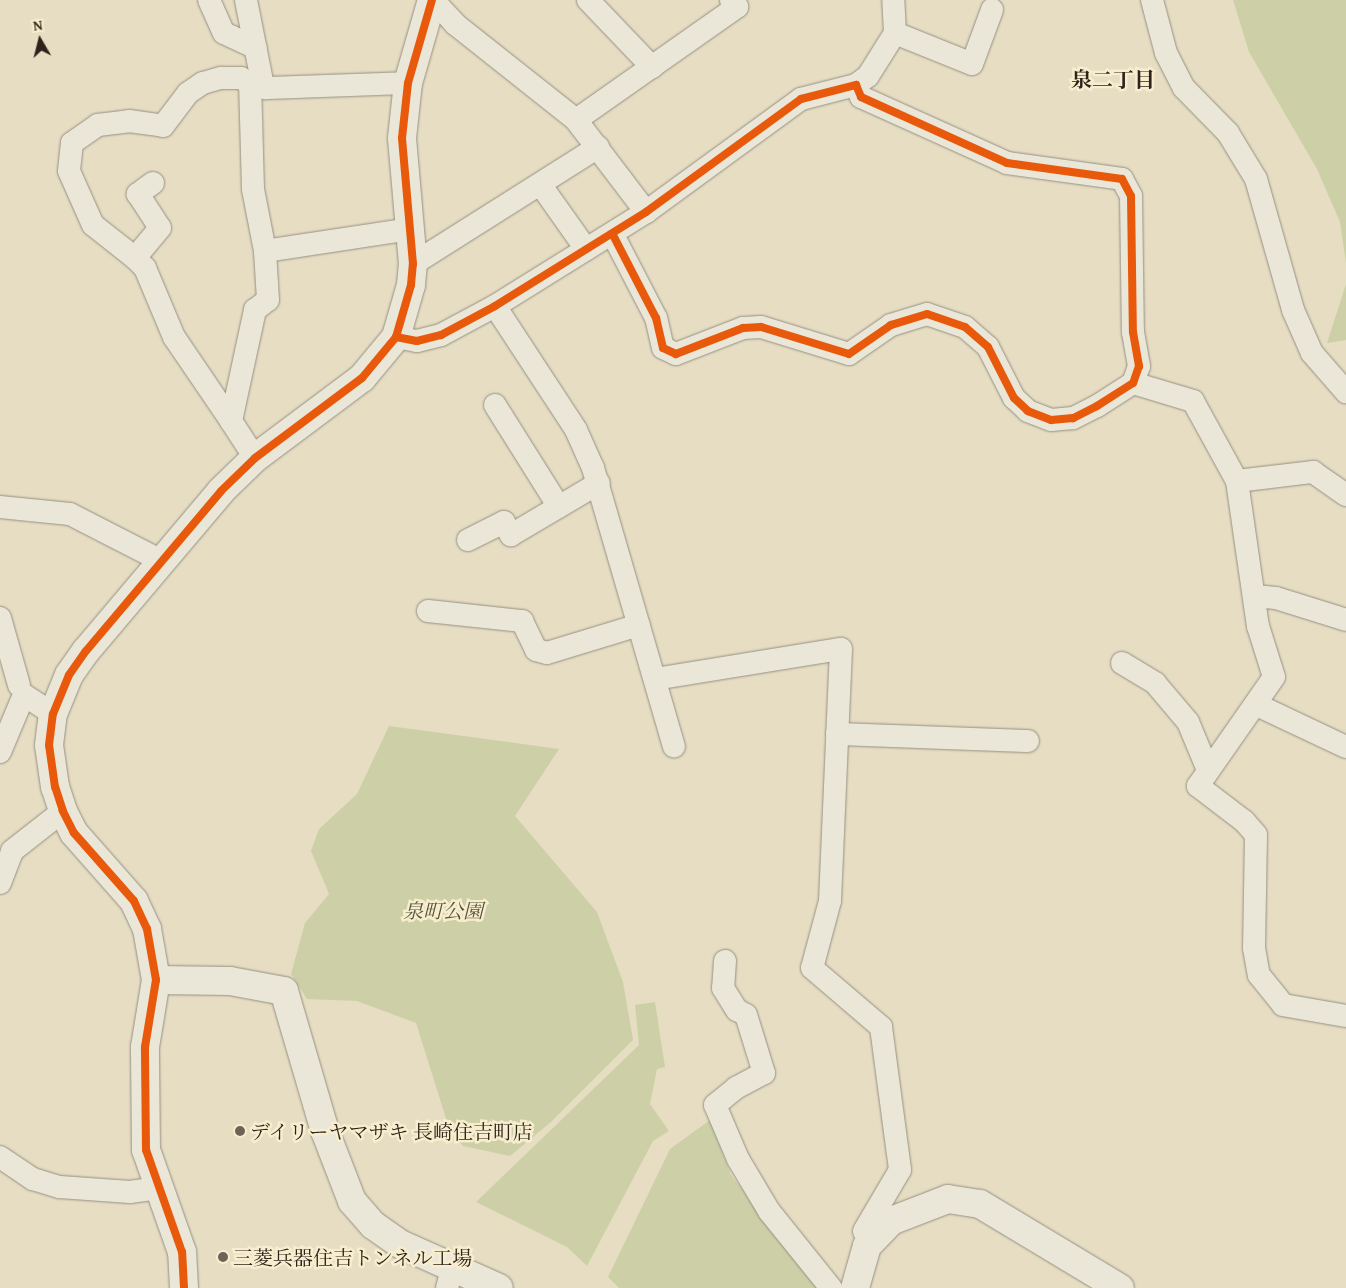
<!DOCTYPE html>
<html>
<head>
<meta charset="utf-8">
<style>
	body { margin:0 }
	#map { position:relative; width:1346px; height:1288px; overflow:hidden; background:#e6ddc3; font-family:"Gentium Book Plus","Noto Serif JP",serif }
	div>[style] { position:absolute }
	.green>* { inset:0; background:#cdd0a7 }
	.roads { filter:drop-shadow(0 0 1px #969081) drop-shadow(0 0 1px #969081) }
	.minor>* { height:22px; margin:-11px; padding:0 11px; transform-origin:11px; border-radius:11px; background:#eae6d8 }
	.tertiary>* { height:28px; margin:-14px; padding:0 14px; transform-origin:14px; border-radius:14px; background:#eae6d8 }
	.cycleway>* { height:8px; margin:-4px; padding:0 4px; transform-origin:4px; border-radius:4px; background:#e8590c }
	.dots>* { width:14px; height:14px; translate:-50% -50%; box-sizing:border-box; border:2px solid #f8eecf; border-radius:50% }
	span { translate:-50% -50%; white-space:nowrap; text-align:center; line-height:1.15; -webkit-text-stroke:5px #f8eecf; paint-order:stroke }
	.park-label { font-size:20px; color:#57543d; font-style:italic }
	.poi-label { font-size:20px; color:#2d231a }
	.left { translate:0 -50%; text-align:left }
	.neighbourhood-label { font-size:21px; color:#2d231a; font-weight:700 }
	.north { position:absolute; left:15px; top:15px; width:50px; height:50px; -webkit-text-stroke:4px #f8eecf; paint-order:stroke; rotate:352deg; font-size:14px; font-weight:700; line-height:20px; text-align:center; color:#2d231a }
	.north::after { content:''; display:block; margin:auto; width:18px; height:22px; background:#2d231a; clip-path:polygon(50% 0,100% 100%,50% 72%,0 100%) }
</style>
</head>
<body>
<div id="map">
	<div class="green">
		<i style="clip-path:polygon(1233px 0,1346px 0,1346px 263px,1340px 222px,1317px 169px,1249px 52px)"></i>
		<i style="clip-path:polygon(1346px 284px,1346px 340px,1327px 343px)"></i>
		<i style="clip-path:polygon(389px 726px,559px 749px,515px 816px,597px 912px,623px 982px,633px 1040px,551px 1122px,510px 1156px,463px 1146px,449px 1128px,416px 1023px,357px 1001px,307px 999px,291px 974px,305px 923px,329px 894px,311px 851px,319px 829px,357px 794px)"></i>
		<i style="clip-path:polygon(655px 1002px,665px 1067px,657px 1069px,650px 1104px,669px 1131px,653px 1141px,587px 1266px,567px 1247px,476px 1202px,639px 1045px,635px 1005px)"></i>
		<i style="clip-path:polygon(710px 1120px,731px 1175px,818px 1288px,619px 1288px,608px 1277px,670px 1149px)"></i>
	</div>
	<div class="roads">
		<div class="minor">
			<i style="left:209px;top:0;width:36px;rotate:66deg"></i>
			<i style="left:224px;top:33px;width:35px;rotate:25deg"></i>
			<i style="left:433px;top:0;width:33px;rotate:47deg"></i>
			<i style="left:455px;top:24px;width:154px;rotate:38.4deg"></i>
			<i style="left:576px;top:120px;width:116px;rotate:52.7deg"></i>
			<i style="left:588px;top:0;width:93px;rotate:46.3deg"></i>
			<i style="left:1152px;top:0;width:55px;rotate:75.2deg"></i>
			<i style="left:1166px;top:53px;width:39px;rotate:63deg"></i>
			<i style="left:1184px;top:88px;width:63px;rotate:45.6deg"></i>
			<i style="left:1228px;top:133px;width:54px;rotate:58.7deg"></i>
			<i style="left:1256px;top:179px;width:136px;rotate:74.2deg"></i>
			<i style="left:1293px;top:310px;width:47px;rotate:66.2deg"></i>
			<i style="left:1312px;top:353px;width:52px;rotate:48.9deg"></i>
			<i style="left:895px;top:33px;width:83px;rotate:21.9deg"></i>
			<i style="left:972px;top:64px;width:58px;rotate:-69.7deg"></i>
			<i style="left:856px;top:85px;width:15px;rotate:-37deg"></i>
			<i style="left:868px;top:76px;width:51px;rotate:-57.9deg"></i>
			<i style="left:895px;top:33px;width:33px;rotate:-93deg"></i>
			<i style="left:576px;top:120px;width:197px;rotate:-35.1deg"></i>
			<i style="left:737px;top:7px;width:9px;rotate:-131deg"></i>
			<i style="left:153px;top:183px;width:19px;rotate:144deg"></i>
			<i style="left:138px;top:194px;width:40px;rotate:57.1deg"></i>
			<i style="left:160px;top:228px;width:39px;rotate:130deg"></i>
			<i style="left:135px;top:258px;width:14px;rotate:45deg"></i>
			<i style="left:145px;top:268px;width:75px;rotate:67.2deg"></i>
			<i style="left:174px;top:337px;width:102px;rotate:55.8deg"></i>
			<i style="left:540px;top:184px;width:80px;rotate:54.7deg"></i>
			<i style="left:265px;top:251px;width:148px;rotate:-8.6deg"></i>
			<i style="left:135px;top:258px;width:53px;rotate:-141.8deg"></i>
			<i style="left:93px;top:225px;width:59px;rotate:-114deg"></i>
			<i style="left:69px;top:171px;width:28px;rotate:-84deg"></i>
			<i style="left:72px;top:143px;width:32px;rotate:-35deg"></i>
			<i style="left:98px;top:125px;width:31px;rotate:-7deg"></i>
			<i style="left:129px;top:121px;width:34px;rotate:8deg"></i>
			<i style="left:163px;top:126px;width:41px;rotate:-52.9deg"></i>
			<i style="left:188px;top:93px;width:18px;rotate:-34deg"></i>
			<i style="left:203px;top:83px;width:19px;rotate:-16deg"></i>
			<i style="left:221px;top:78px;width:20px"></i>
			<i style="left:241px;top:78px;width:11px;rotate:34deg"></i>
			<i style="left:250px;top:84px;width:12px;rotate:-14deg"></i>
			<i style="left:262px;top:81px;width:83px;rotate:-101.2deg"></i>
			<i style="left:413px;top:264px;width:219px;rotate:-32.3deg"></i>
			<i style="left:495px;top:306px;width:148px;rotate:56.8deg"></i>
			<i style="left:576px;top:430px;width:42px;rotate:65.9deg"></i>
			<i style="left:593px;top:468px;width:290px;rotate:73.8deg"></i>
			<i style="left:396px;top:337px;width:21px;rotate:11deg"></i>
			<i style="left:417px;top:341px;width:25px;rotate:-14deg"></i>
			<i style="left:441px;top:335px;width:61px;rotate:-28.2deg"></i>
			<i style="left:495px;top:306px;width:178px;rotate:-31.9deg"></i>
			<i style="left:646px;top:212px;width:192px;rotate:-36.1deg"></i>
			<i style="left:801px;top:99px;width:57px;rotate:-14.3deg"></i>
			<i style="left:856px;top:85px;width:13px;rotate:67deg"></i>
			<i style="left:861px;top:97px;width:160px;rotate:24.3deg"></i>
			<i style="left:1007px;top:163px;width:116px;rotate:7.9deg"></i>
			<i style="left:1122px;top:179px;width:19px;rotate:62deg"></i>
			<i style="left:1131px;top:196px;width:136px;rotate:89.2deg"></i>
			<i style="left:1133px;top:332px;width:35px;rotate:80deg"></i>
			<i style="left:1139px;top:366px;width:18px;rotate:109deg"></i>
			<i style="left:1133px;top:383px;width:43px;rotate:147.4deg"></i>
			<i style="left:1097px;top:406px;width:27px;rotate:153deg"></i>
			<i style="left:1073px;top:418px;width:22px;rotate:175deg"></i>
			<i style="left:1051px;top:420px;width:25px;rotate:-159deg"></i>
			<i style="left:1028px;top:411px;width:19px;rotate:-137deg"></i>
			<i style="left:1014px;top:398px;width:57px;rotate:-117deg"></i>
			<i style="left:988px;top:347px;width:30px;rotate:-139deg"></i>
			<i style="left:965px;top:327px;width:40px;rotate:-161.1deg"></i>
			<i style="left:927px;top:314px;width:38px;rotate:163deg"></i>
			<i style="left:891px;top:325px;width:51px;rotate:145.4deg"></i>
			<i style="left:849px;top:354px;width:92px;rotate:-162.9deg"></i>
			<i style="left:761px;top:327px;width:18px;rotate:177deg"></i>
			<i style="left:743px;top:328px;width:72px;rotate:158.8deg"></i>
			<i style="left:676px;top:354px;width:14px;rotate:-155deg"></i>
			<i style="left:663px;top:348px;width:31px;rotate:-103deg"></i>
			<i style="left:656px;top:318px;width:93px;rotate:-117.4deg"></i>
			<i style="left:1133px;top:383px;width:63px;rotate:16.7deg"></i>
			<i style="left:1193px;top:401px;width:91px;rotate:61.2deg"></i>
			<i style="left:1237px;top:481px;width:147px;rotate:81.8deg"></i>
			<i style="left:1258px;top:626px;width:53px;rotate:72.6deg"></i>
			<i style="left:1274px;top:677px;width:133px;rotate:124.9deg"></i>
			<i style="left:1198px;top:786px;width:58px;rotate:37.3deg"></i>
			<i style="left:1244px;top:821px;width:18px;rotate:49deg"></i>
			<i style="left:1256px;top:835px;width:113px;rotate:91deg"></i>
			<i style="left:1254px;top:948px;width:27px;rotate:80deg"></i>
			<i style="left:1259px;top:975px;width:38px;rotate:51deg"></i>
			<i style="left:1283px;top:1005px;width:64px;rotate:9.9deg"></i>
			<i style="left:495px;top:405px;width:120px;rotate:57.9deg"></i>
			<i style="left:255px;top:458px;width:44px;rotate:-123deg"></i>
			<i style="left:231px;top:421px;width:114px;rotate:-77.8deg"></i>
			<i style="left:255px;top:310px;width:16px;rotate:-38deg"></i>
			<i style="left:268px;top:300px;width:49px;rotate:-93.5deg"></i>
			<i style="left:265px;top:251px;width:63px;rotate:-101deg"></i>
			<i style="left:253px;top:189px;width:105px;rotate:-91.6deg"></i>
			<i style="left:250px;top:84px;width:16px;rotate:15deg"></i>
			<i style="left:265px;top:88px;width:143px;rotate:-2deg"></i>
			<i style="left:1237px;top:481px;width:77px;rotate:-6.8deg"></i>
			<i style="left:1313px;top:472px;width:40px;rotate:34.9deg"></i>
			<i style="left:0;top:507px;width:70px;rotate:5.7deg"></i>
			<i style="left:70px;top:514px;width:103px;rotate:27.1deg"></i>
			<i style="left:468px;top:540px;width:40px;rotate:-26.6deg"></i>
			<i style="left:504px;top:522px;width:15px;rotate:62deg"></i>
			<i style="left:511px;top:535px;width:102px;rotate:-30.6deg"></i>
			<i style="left:1254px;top:596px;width:22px;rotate:5deg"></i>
			<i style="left:1276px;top:598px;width:73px;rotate:17.4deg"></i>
			<i style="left:428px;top:611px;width:95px;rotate:6.1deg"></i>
			<i style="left:522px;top:621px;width:32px;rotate:64deg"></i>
			<i style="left:536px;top:650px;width:11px;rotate:15deg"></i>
			<i style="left:547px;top:653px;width:96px;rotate:-16.9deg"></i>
			<i style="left:0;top:618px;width:70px;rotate:74.2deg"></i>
			<i style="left:1122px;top:663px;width:39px;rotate:31deg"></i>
			<i style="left:1155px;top:683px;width:51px;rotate:49.8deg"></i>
			<i style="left:1188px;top:722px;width:52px;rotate:67.4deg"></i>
			<i style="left:655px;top:679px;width:188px;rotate:-9.2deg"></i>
			<i style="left:841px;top:649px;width:252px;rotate:92.5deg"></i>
			<i style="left:830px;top:901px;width:69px;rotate:105deg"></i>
			<i style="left:812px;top:968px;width:91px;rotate:40.5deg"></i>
			<i style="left:881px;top:1027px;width:144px;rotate:82.4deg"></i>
			<i style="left:900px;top:1170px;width:71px;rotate:120.5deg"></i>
			<i style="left:1257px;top:705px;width:98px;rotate:25.3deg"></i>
			<i style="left:837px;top:734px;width:191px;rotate:2.1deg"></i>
			<i style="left:0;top:752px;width:62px;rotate:-67.2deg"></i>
			<i style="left:24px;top:695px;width:35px;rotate:33deg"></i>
			<i style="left:0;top:883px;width:34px;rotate:-69deg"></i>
			<i style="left:12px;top:851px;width:65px;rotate:-38.1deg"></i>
			<i style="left:725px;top:961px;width:27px;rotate:94deg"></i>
			<i style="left:723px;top:988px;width:26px;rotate:58deg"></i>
			<i style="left:737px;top:1010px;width:10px;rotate:29deg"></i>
			<i style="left:746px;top:1015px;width:61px;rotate:72.8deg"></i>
			<i style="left:764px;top:1073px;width:32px;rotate:152deg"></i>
			<i style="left:736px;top:1088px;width:27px;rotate:141deg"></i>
			<i style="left:715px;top:1105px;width:59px;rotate:66.9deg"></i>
			<i style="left:738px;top:1159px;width:61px;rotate:59.2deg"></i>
			<i style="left:769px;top:1211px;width:99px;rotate:51.2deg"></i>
			<i style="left:0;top:1157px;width:40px;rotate:34deg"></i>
			<i style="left:33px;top:1179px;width:28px;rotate:17deg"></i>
			<i style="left:60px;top:1187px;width:70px;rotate:4.1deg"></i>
			<i style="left:130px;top:1192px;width:27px;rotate:-8deg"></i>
			<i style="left:447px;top:1288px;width:24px;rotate:-75deg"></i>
		</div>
		<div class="tertiary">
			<i style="left:156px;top:980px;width:74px;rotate:0.8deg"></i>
			<i style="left:230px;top:981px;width:55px;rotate:10.5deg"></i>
			<i style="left:284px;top:991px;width:146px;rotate:73.7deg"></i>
			<i style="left:325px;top:1131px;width:75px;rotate:68.9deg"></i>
			<i style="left:352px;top:1201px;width:32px;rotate:49deg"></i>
			<i style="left:373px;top:1225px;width:33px;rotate:35deg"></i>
			<i style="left:400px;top:1244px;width:108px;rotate:24deg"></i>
			<i style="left:184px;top:1288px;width:36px;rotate:-93deg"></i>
			<i style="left:182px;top:1252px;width:108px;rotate:-109.4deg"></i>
			<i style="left:146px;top:1150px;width:103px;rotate:-90.6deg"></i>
			<i style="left:145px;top:1047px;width:68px;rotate:-80.7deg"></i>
			<i style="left:156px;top:980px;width:52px;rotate:-100deg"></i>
			<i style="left:147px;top:929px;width:31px;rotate:-115deg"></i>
			<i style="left:134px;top:901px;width:91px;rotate:-131.4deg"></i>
			<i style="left:74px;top:833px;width:25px;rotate:-117deg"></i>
			<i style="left:63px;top:811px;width:25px;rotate:-108deg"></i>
			<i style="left:55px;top:787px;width:42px;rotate:-98.1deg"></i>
			<i style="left:49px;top:745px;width:31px;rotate:-83deg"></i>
			<i style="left:53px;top:714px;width:42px;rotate:-67.7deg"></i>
			<i style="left:69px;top:675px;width:29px;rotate:-55deg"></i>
			<i style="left:86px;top:651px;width:209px;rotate:-49.8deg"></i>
			<i style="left:221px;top:491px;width:47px;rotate:-44.1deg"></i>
			<i style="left:255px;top:458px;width:134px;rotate:-36.8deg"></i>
			<i style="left:362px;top:378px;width:53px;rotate:-50.3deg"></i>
			<i style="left:396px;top:337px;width:54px;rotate:-73.9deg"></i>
			<i style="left:411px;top:285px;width:21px;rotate:-85deg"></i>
			<i style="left:413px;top:264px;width:126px;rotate:-95deg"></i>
			<i style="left:402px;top:138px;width:55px;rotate:-83.8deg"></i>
			<i style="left:408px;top:83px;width:86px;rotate:-73.9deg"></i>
			<i style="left:855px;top:1288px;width:44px;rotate:-74.1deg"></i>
			<i style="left:867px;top:1246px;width:35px;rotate:-46deg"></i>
			<i style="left:891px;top:1221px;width:61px;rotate:-21.1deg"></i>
			<i style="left:948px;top:1199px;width:32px;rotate:9deg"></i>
			<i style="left:980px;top:1204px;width:163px;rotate:31deg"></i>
		</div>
	</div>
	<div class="cycleway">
		<i style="left:396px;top:337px;width:21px;rotate:11deg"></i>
		<i style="left:417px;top:341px;width:25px;rotate:-14deg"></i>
		<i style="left:441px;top:335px;width:61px;rotate:-28.2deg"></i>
		<i style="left:495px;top:306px;width:178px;rotate:-31.9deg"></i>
		<i style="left:646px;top:212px;width:192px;rotate:-36.1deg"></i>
		<i style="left:801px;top:99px;width:57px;rotate:-14.3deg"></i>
		<i style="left:856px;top:85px;width:13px;rotate:67deg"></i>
		<i style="left:861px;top:97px;width:160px;rotate:24.3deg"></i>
		<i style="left:1007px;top:163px;width:116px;rotate:7.9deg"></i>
		<i style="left:1122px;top:179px;width:19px;rotate:62deg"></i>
		<i style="left:1131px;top:196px;width:136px;rotate:89.2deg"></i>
		<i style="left:1133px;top:332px;width:35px;rotate:80deg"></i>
		<i style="left:1139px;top:366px;width:18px;rotate:109deg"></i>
		<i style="left:1133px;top:383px;width:43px;rotate:147.4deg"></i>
		<i style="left:1097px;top:406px;width:27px;rotate:153deg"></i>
		<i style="left:1073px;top:418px;width:22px;rotate:175deg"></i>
		<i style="left:1051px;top:420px;width:25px;rotate:-159deg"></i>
		<i style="left:1028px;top:411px;width:19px;rotate:-137deg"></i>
		<i style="left:1014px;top:398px;width:57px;rotate:-117deg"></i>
		<i style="left:988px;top:347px;width:30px;rotate:-139deg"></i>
		<i style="left:965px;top:327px;width:40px;rotate:-161.1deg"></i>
		<i style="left:927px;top:314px;width:38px;rotate:163deg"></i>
		<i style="left:891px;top:325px;width:51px;rotate:145.4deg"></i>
		<i style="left:849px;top:354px;width:92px;rotate:-162.9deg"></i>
		<i style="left:761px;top:327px;width:18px;rotate:177deg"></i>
		<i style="left:743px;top:328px;width:72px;rotate:158.8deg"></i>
		<i style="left:676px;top:354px;width:14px;rotate:-155deg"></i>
		<i style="left:663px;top:348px;width:31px;rotate:-103deg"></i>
		<i style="left:656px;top:318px;width:93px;rotate:-117.4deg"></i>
		<i style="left:184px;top:1288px;width:36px;rotate:-93deg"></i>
		<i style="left:182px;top:1252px;width:108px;rotate:-109.4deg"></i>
		<i style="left:146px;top:1150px;width:103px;rotate:-90.6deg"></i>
		<i style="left:145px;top:1047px;width:68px;rotate:-80.7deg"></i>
		<i style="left:156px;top:980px;width:52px;rotate:-100deg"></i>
		<i style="left:147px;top:929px;width:31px;rotate:-115deg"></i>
		<i style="left:134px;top:901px;width:91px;rotate:-131.4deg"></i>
		<i style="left:74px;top:833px;width:25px;rotate:-117deg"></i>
		<i style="left:63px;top:811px;width:25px;rotate:-108deg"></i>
		<i style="left:55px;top:787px;width:42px;rotate:-98.1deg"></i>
		<i style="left:49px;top:745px;width:31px;rotate:-83deg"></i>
		<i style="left:53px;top:714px;width:42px;rotate:-67.7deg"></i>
		<i style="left:69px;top:675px;width:29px;rotate:-55deg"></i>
		<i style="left:86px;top:651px;width:209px;rotate:-49.8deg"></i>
		<i style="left:221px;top:491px;width:47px;rotate:-44.1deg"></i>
		<i style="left:255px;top:458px;width:134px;rotate:-36.8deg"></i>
		<i style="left:362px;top:378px;width:53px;rotate:-50.3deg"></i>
		<i style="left:396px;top:337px;width:54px;rotate:-73.9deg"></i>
		<i style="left:411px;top:285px;width:21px;rotate:-85deg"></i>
		<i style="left:413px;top:264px;width:126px;rotate:-95deg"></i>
		<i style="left:402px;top:138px;width:55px;rotate:-83.8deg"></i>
		<i style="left:408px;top:83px;width:86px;rotate:-73.9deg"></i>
	</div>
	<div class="dots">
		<i style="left:240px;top:1131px;background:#6e6455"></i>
		<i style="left:223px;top:1257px;background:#6e6455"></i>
	</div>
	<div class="park-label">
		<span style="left:443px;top:910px">泉町公園</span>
	</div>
	<div class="poi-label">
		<span class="left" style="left:250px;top:1131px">デイリーヤマザキ 長崎住吉町店</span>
		<span class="left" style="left:233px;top:1257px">三菱兵器住吉トンネル工場</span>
	</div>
	<div class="neighbourhood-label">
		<span style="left:1113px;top:80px">泉二丁目</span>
	</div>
	<div class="north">N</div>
</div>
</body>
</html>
